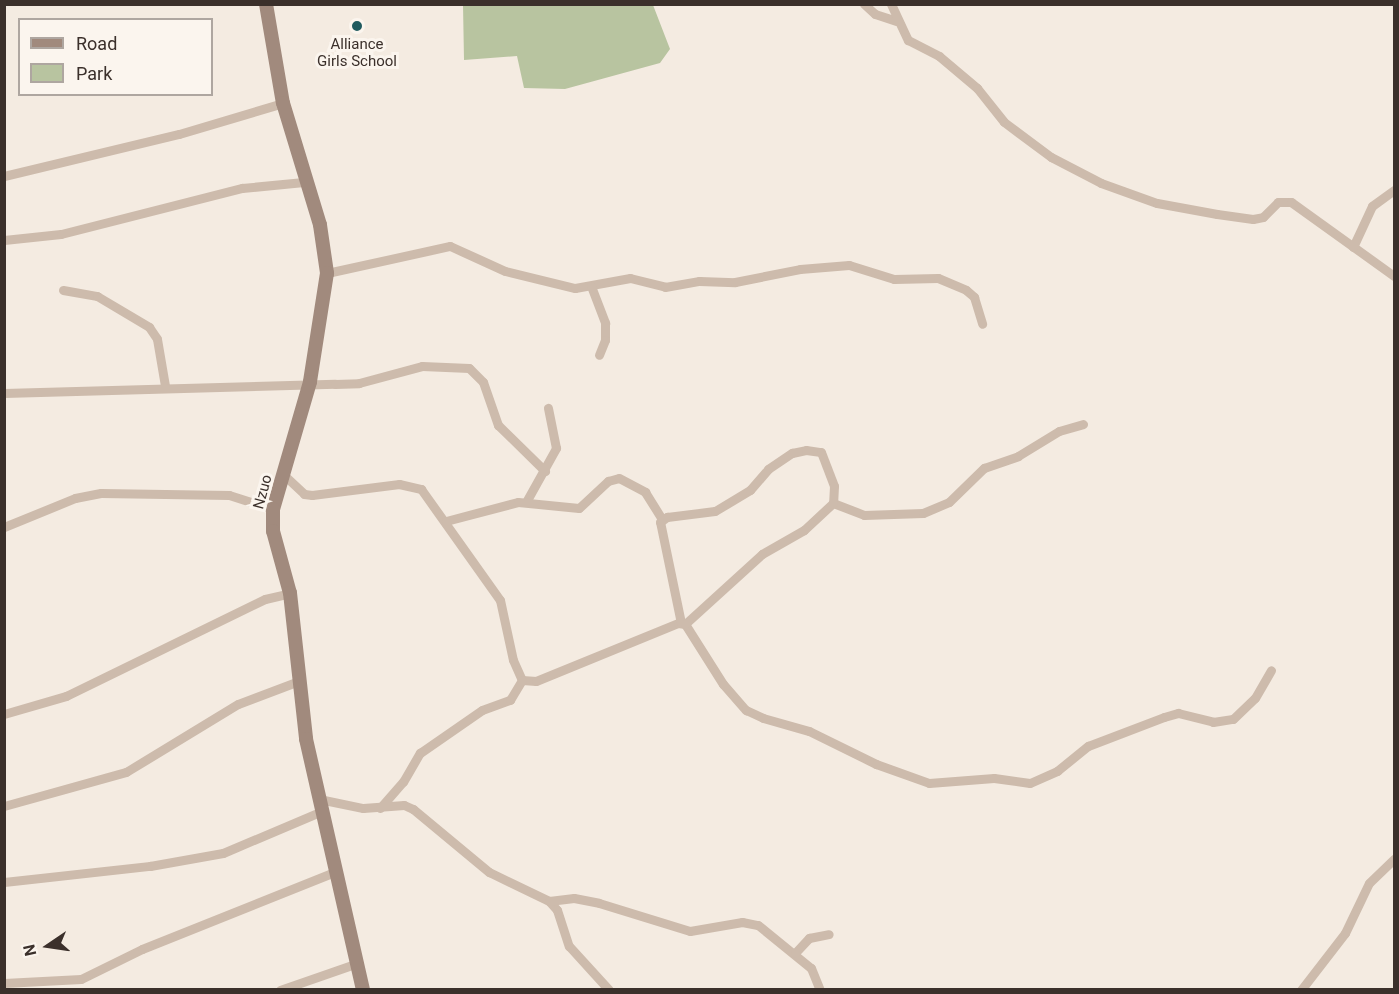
<!DOCTYPE html>
<html>
<head>
<meta charset="utf-8">
<style>
	body { margin:0 }
	#map { position:relative; width:1399px; height:994px; overflow:hidden; background:#f4ebe1; font-family:Roboto,sans-serif }
	div>[style] { position:absolute }
	.green>* { inset:0; background:#b8c4a0 }
	.street>* { height:9px; margin:-4.5px; padding:0 4.5px; transform-origin:4.5px; border-radius:4.5px; background:#cdbbac }
	.secondary>* { height:14px; margin:-7px; padding:0 7px; transform-origin:7px; border-radius:7px; background:#a18a7d }
	.dots>* { width:16px; height:16px; translate:-50% -50%; box-sizing:border-box; border:3px solid #fbf5ee; border-radius:50% }
	span { translate:-50% -50%; white-space:nowrap; text-align:center; line-height:1.15; -webkit-text-stroke:6px #fbf5ee; paint-order:stroke }
	.poi-label { font-size:15px; color:#3b302b }
	.street-label { font-size:15px; color:#3b302b }
	.frame { position:absolute; inset:0; border:6px solid #3b302b; pointer-events:none }
	.legend { position:absolute; left:18px; top:18px; width:195px; height:78px; box-sizing:border-box; background:#fbf5ee; border:2px solid #aea6a0; margin:0; padding:8px 10px; list-style:none; font-size:18px; color:#3b302b }
	.legend li { display:flex; align-items:center; gap:12px; height:30px }
	.legend b { width:30px; border:2px solid #aea6a0 }
	.north { position:absolute; left:18px; top:916px; width:60px; height:60px; -webkit-text-stroke:4px #fbf5ee; paint-order:stroke; rotate:257deg; font-size:16px; font-weight:700; line-height:24px; text-align:center; color:#3b302b }
	.north::after { content:''; display:block; margin:auto; width:21px; height:27px; background:#3b302b; clip-path:polygon(50% 0,100% 100%,50% 72%,0 100%) }
</style>
</head>
<body>
<div id="map">
	<div class="green">
		<i style="clip-path:polygon(463px 5px,653px 5px,670px 49px,660px 63px,565px 89px,524px 88px,517px 56px,464px 60px)"></i>
	</div>
	<div class="street">
		<i style="left:864px;top:4px;width:15px;rotate:42deg"></i>
		<i style="left:875px;top:14px;width:23px;rotate:18deg"></i>
		<i style="left:891px;top:4px;width:40px;rotate:65deg"></i>
		<i style="left:908px;top:40px;width:35px;rotate:27deg"></i>
		<i style="left:939px;top:56px;width:50px;rotate:40.1deg"></i>
		<i style="left:977px;top:88px;width:43px;rotate:51.5deg"></i>
		<i style="left:1004px;top:122px;width:59px;rotate:36.7deg"></i>
		<i style="left:1051px;top:157px;width:56px;rotate:27.5deg"></i>
		<i style="left:1101px;top:183px;width:59px;rotate:19.7deg"></i>
		<i style="left:1157px;top:203px;width:61px;rotate:10.4deg"></i>
		<i style="left:1217px;top:214px;width:36px;rotate:8deg"></i>
		<i style="left:1253px;top:219px;width:10px;rotate:-11deg"></i>
		<i style="left:1263px;top:217px;width:21px;rotate:-45deg"></i>
		<i style="left:1278px;top:202px;width:13px"></i>
		<i style="left:1291px;top:202px;width:127px;rotate:35.7deg"></i>
		<i style="left:4px;top:176px;width:180px;rotate:-13.5deg"></i>
		<i style="left:179px;top:134px;width:109px;rotate:-16.6deg"></i>
		<i style="left:4px;top:240px;width:57px;rotate:-6deg"></i>
		<i style="left:61px;top:234px;width:187px;rotate:-14.3deg"></i>
		<i style="left:242px;top:188px;width:62px;rotate:-5.5deg"></i>
		<i style="left:1353px;top:247px;width:45px;rotate:-65.1deg"></i>
		<i style="left:1372px;top:206px;width:27px;rotate:-36deg"></i>
		<i style="left:327px;top:273px;width:126px;rotate:-12.4deg"></i>
		<i style="left:450px;top:246px;width:60px;rotate:24.4deg"></i>
		<i style="left:505px;top:271px;width:72px;rotate:13.7deg"></i>
		<i style="left:575px;top:288px;width:56px;rotate:-10.3deg"></i>
		<i style="left:630px;top:278px;width:36px;rotate:14deg"></i>
		<i style="left:665px;top:287px;width:35px;rotate:-10deg"></i>
		<i style="left:699px;top:281px;width:36px;rotate:2deg"></i>
		<i style="left:735px;top:282px;width:66px;rotate:-11.3deg"></i>
		<i style="left:800px;top:269px;width:49px;rotate:-4.7deg"></i>
		<i style="left:849px;top:265px;width:47px;rotate:17.3deg"></i>
		<i style="left:894px;top:279px;width:44px;rotate:-1.3deg"></i>
		<i style="left:938px;top:278px;width:30px;rotate:23deg"></i>
		<i style="left:966px;top:290px;width:11px;rotate:41deg"></i>
		<i style="left:974px;top:297px;width:28px;rotate:73deg"></i>
		<i style="left:591px;top:286px;width:40px;rotate:69deg"></i>
		<i style="left:605px;top:323px;width:17px;rotate:90deg"></i>
		<i style="left:605px;top:340px;width:16px;rotate:112deg"></i>
		<i style="left:63px;top:290px;width:35px;rotate:10deg"></i>
		<i style="left:97px;top:296px;width:61px;rotate:30.8deg"></i>
		<i style="left:149px;top:327px;width:14px;rotate:56deg"></i>
		<i style="left:157px;top:339px;width:48px;rotate:80.3deg"></i>
		<i style="left:4px;top:393px;width:331px;rotate:-1.6deg"></i>
		<i style="left:335px;top:384px;width:24px;rotate:-2deg"></i>
		<i style="left:359px;top:383px;width:65px;rotate:-15.1deg"></i>
		<i style="left:422px;top:366px;width:47px;rotate:2.4deg"></i>
		<i style="left:469px;top:368px;width:20px;rotate:45deg"></i>
		<i style="left:483px;top:382px;width:46px;rotate:70.8deg"></i>
		<i style="left:498px;top:425px;width:66px;rotate:44.4deg"></i>
		<i style="left:285px;top:476px;width:26px;rotate:43deg"></i>
		<i style="left:304px;top:494px;width:8px;rotate:7deg"></i>
		<i style="left:312px;top:495px;width:88px;rotate:-7.2deg"></i>
		<i style="left:399px;top:484px;width:23px;rotate:13deg"></i>
		<i style="left:421px;top:489px;width:136px;rotate:54.6deg"></i>
		<i style="left:500px;top:600px;width:61px;rotate:77.8deg"></i>
		<i style="left:513px;top:660px;width:22px;rotate:66deg"></i>
		<i style="left:522px;top:680px;width:14px;rotate:4deg"></i>
		<i style="left:536px;top:681px;width:153px;rotate:-22.2deg"></i>
		<i style="left:678px;top:623px;width:7px;rotate:8deg"></i>
		<i style="left:685px;top:624px;width:71px;rotate:57.7deg"></i>
		<i style="left:723px;top:684px;width:35px;rotate:49deg"></i>
		<i style="left:746px;top:710px;width:19px;rotate:25deg"></i>
		<i style="left:763px;top:718px;width:48px;rotate:15.8deg"></i>
		<i style="left:809px;top:731px;width:75px;rotate:26.2deg"></i>
		<i style="left:876px;top:764px;width:56px;rotate:19.7deg"></i>
		<i style="left:929px;top:783px;width:65px;rotate:-4.4deg"></i>
		<i style="left:994px;top:778px;width:36px;rotate:8deg"></i>
		<i style="left:1030px;top:783px;width:30px;rotate:-24deg"></i>
		<i style="left:1057px;top:771px;width:40px;rotate:-39deg"></i>
		<i style="left:1088px;top:746px;width:81px;rotate:-20.9deg"></i>
		<i style="left:1164px;top:717px;width:15px;rotate:-16deg"></i>
		<i style="left:1178px;top:713px;width:36px;rotate:14deg"></i>
		<i style="left:1213px;top:722px;width:20px;rotate:-9deg"></i>
		<i style="left:1233px;top:719px;width:30px;rotate:-44deg"></i>
		<i style="left:1255px;top:698px;width:32px;rotate:-60deg"></i>
		<i style="left:526px;top:502px;width:62px;rotate:-60.9deg"></i>
		<i style="left:556px;top:448px;width:41px;rotate:-101.3deg"></i>
		<i style="left:833px;top:503px;width:33px;rotate:21deg"></i>
		<i style="left:864px;top:515px;width:59px;rotate:-1.9deg"></i>
		<i style="left:923px;top:513px;width:28px;rotate:-23deg"></i>
		<i style="left:949px;top:502px;width:49px;rotate:-44.2deg"></i>
		<i style="left:984px;top:468px;width:36px;rotate:-19deg"></i>
		<i style="left:1018px;top:456px;width:48px;rotate:-31.4deg"></i>
		<i style="left:1059px;top:431px;width:25px;rotate:-16deg"></i>
		<i style="left:446px;top:521px;width:74px;rotate:-14.8deg"></i>
		<i style="left:518px;top:502px;width:61px;rotate:5.6deg"></i>
		<i style="left:579px;top:508px;width:40px;rotate:-43deg"></i>
		<i style="left:608px;top:481px;width:11px;rotate:-15deg"></i>
		<i style="left:619px;top:478px;width:30px;rotate:28deg"></i>
		<i style="left:645px;top:492px;width:32px;rotate:58deg"></i>
		<i style="left:4px;top:527px;width:77px;rotate:-22.2deg"></i>
		<i style="left:75px;top:498px;width:26px;rotate:-11deg"></i>
		<i style="left:101px;top:493px;width:128px;rotate:0.9deg"></i>
		<i style="left:229px;top:495px;width:46px;rotate:17.7deg"></i>
		<i style="left:681px;top:623px;width:103px;rotate:-101.7deg"></i>
		<i style="left:660px;top:522px;width:9px;rotate:-36deg"></i>
		<i style="left:667px;top:517px;width:48px;rotate:-7.1deg"></i>
		<i style="left:715px;top:511px;width:41px;rotate:-31deg"></i>
		<i style="left:750px;top:490px;width:28px;rotate:-49deg"></i>
		<i style="left:768px;top:469px;width:29px;rotate:-34deg"></i>
		<i style="left:792px;top:453px;width:14px;rotate:-12deg"></i>
		<i style="left:806px;top:450px;width:15px;rotate:8deg"></i>
		<i style="left:821px;top:452px;width:36px;rotate:69deg"></i>
		<i style="left:834px;top:486px;width:17px;rotate:93deg"></i>
		<i style="left:833px;top:503px;width:40px;rotate:137deg"></i>
		<i style="left:804px;top:530px;width:48px;rotate:150.3deg"></i>
		<i style="left:762px;top:554px;width:104px;rotate:137.7deg"></i>
		<i style="left:4px;top:714px;width:65px;rotate:-16.2deg"></i>
		<i style="left:66px;top:696px;width:221px;rotate:-26deg"></i>
		<i style="left:265px;top:599px;width:26px;rotate:-13deg"></i>
		<i style="left:319px;top:799px;width:45px;rotate:11.6deg"></i>
		<i style="left:363px;top:808px;width:41px;rotate:-4.2deg"></i>
		<i style="left:404px;top:805px;width:10px;rotate:24deg"></i>
		<i style="left:413px;top:809px;width:99px;rotate:39.7deg"></i>
		<i style="left:489px;top:872px;width:67px;rotate:25.8deg"></i>
		<i style="left:549px;top:901px;width:12px;rotate:48deg"></i>
		<i style="left:557px;top:910px;width:38px;rotate:72deg"></i>
		<i style="left:569px;top:946px;width:59px;rotate:47.7deg"></i>
		<i style="left:4px;top:806px;width:127px;rotate:-15.6deg"></i>
		<i style="left:126px;top:772px;width:131px;rotate:-31.3deg"></i>
		<i style="left:238px;top:704px;width:65px;rotate:-20.7deg"></i>
		<i style="left:380px;top:808px;width:35px;rotate:-49deg"></i>
		<i style="left:403px;top:782px;width:34px;rotate:-60deg"></i>
		<i style="left:420px;top:753px;width:75px;rotate:-34.7deg"></i>
		<i style="left:482px;top:710px;width:30px;rotate:-20deg"></i>
		<i style="left:510px;top:700px;width:23px;rotate:-59deg"></i>
		<i style="left:4px;top:882px;width:147px;rotate:-6.3deg"></i>
		<i style="left:150px;top:866px;width:74px;rotate:-10.1deg"></i>
		<i style="left:223px;top:853px;width:108px;rotate:-23deg"></i>
		<i style="left:549px;top:901px;width:25px;rotate:-7deg"></i>
		<i style="left:574px;top:898px;width:25px;rotate:11deg"></i>
		<i style="left:599px;top:903px;width:95px;rotate:17.1deg"></i>
		<i style="left:690px;top:931px;width:53px;rotate:-9.8deg"></i>
		<i style="left:742px;top:922px;width:16px;rotate:11deg"></i>
		<i style="left:758px;top:925px;width:68px;rotate:39.1deg"></i>
		<i style="left:811px;top:968px;width:24px;rotate:68deg"></i>
		<i style="left:795px;top:953px;width:21px;rotate:-47deg"></i>
		<i style="left:809px;top:938px;width:20px;rotate:-11deg"></i>
		<i style="left:4px;top:983px;width:77px;rotate:-3deg"></i>
		<i style="left:81px;top:979px;width:68px;rotate:-26.2deg"></i>
		<i style="left:142px;top:949px;width:210px;rotate:-21.8deg"></i>
		<i style="left:280px;top:990px;width:83px;rotate:-19.1deg"></i>
		<i style="left:1301px;top:990px;width:72px;rotate:-52.3deg"></i>
		<i style="left:1345px;top:933px;width:55px;rotate:-64.4deg"></i>
		<i style="left:1369px;top:883px;width:35px;rotate:-44deg"></i>
	</div>
	<div class="secondary">
		<i style="left:266px;top:4px;width:100px;rotate:80.3deg"></i>
		<i style="left:283px;top:103px;width:127px;rotate:73.1deg"></i>
		<i style="left:320px;top:225px;width:49px;rotate:81.7deg"></i>
		<i style="left:327px;top:273px;width:110px;rotate:98.9deg"></i>
		<i style="left:310px;top:382px;width:132px;rotate:106.2deg"></i>
		<i style="left:273px;top:509px;width:22px;rotate:90deg"></i>
		<i style="left:273px;top:531px;width:64px;rotate:74.7deg"></i>
		<i style="left:290px;top:593px;width:147px;rotate:83.7deg"></i>
		<i style="left:306px;top:739px;width:257px;rotate:77.2deg"></i>
	</div>
	<div class="dots">
		<i style="left:357px;top:26px;background:#1f5a5e"></i>
	</div>
	<div class="poi-label">
		<span style="left:357px;top:53px">Alliance<br>Girls School</span>
	</div>
	<div class="street-label">
		<span style="left:263px;top:492px;rotate:-75deg">Nzuo</span>
	</div>
	<div class="frame"></div>
	<ul class="legend">
	<li><b style="height:8px;background:#a18a7d"></b>Road</li>
	<li><b style="height:16px;background:#b8c4a0"></b>Park</li>
	</ul>
	<div class="north">N</div>
</div>
</body>
</html>
